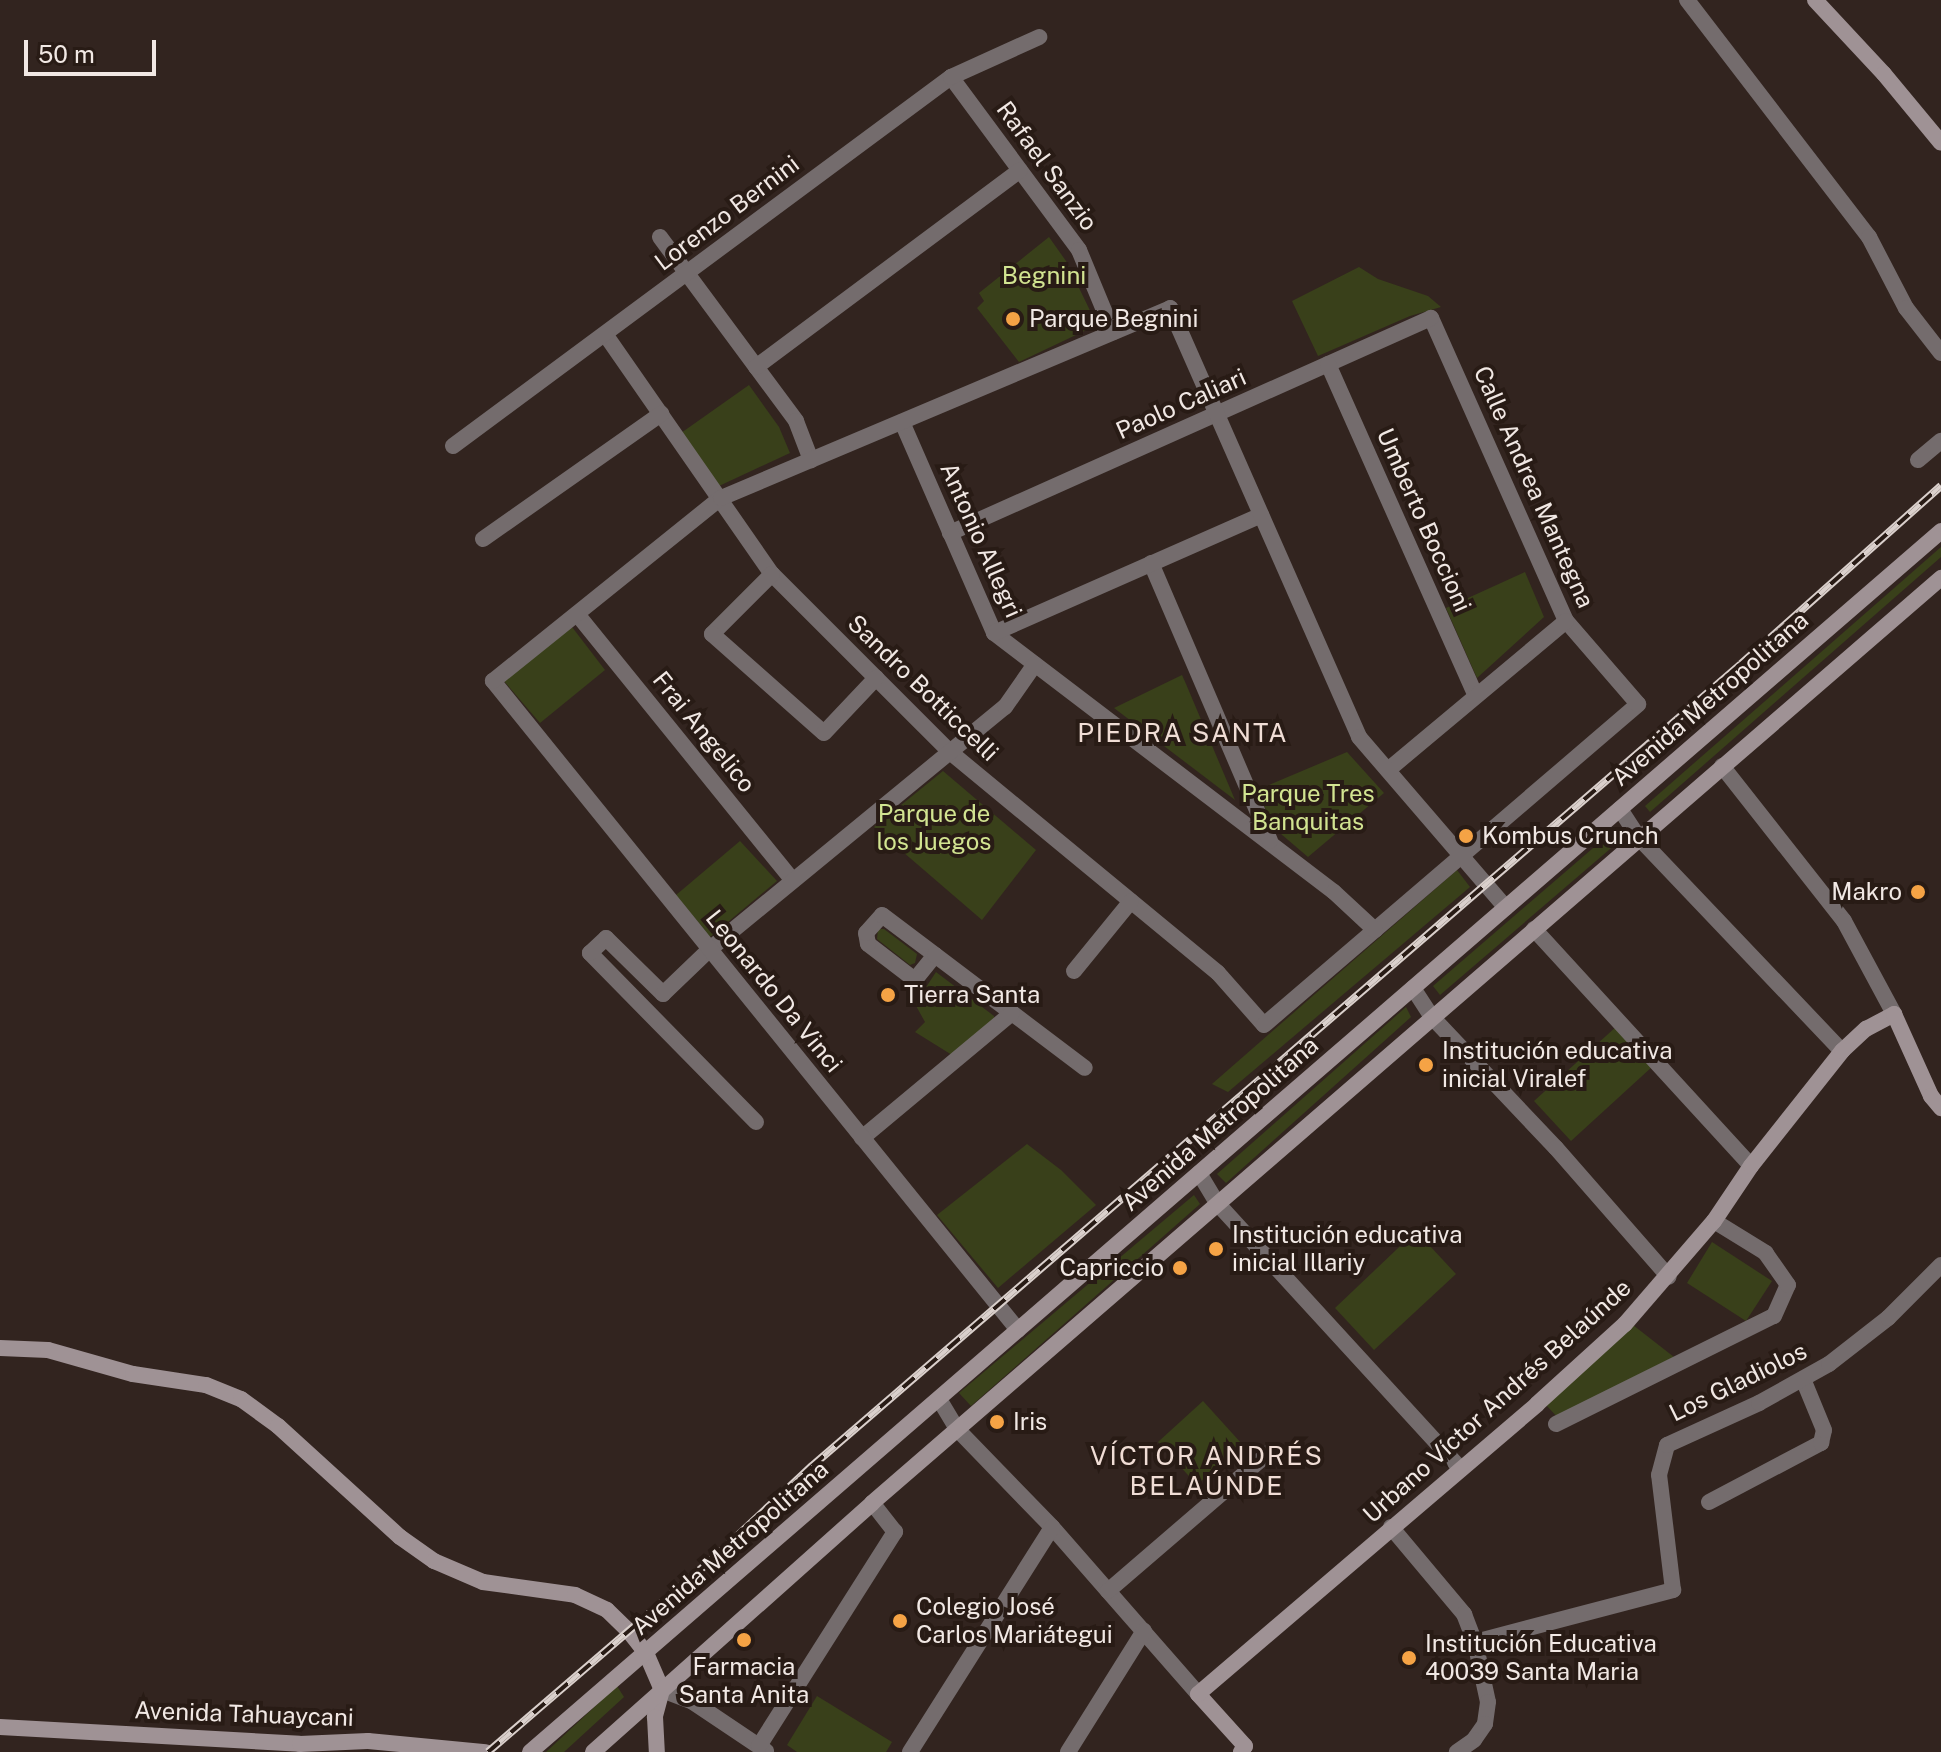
<!DOCTYPE html>
<html>
<head>
<meta charset="utf-8">
<style>
	body { margin:0 }
	#map { position:relative; width:1941px; height:1752px; overflow:hidden; background:#32241f; font-family:"Public Sans",sans-serif }
	div>[style] { position:absolute }
	.green>* { inset:0; background:#39401a }
	.street>* { height:16px; margin:-8px; padding:0 8px; transform-origin:8px; border-radius:8px; background:#746c6d }
	.secondary>* { height:16px; margin:-8px; padding:0 8px; transform-origin:8px; border-radius:8px; background:#9f9295 }
	.rail>* { height:8px; margin-top:-4px; transform-origin:0; background:repeating-linear-gradient(90deg,#281b15 0 15px,#dad0cc 0 30px); box-sizing:border-box; border-block:2px solid #dad0cc }
	.dots>* { width:22px; height:22px; translate:-50% -50%; box-sizing:border-box; border:4px solid #281b15; border-radius:50% }
	span { translate:-50% -50%; white-space:nowrap; text-align:center; line-height:1.15; -webkit-text-stroke:8px #281b15; paint-order:stroke }
	.street-label { font-size:24px; color:#f1e8e4 }
	.park-label { font-size:24px; color:#d2e491 }
	.poi-label { font-size:24px; color:#f1e8e4 }
	.left { translate:0 -50%; text-align:left }
	.right { translate:-100% -50%; text-align:right }
	.neighbourhood-label { font-size:26px; color:#f0ddd5; letter-spacing:2px }
	.scale { position:absolute; left:24px; top:40px; width:132px; height:36px; box-sizing:border-box; border:4px solid #f1e8e4; border-top:0; padding-left:10px; font-size:24px; line-height:28px; white-space:nowrap; color:#f1e8e4; -webkit-text-stroke:6px #281b15; paint-order:stroke }
</style>
</head>
<body>
<div id="map">
	<div class="green">
		<i style="clip-path:polygon(1049px 237px,1066px 261px,1097px 325px,1019px 362px,977px 308px,984px 301px,979px 293px)"></i>
		<i style="clip-path:polygon(1359px 267px,1378px 279px,1428px 296px,1441px 307px,1410px 316px,1318px 356px,1292px 301px)"></i>
		<i style="clip-path:polygon(749px 385px,779px 427px,790px 453px,719px 486px,681px 433px)"></i>
		<i style="clip-path:polygon(1941px 547px,1941px 557px,1650px 812px,1645px 806px)"></i>
		<i style="clip-path:polygon(1525px 572px,1544px 617px,1477px 678px,1446px 608px)"></i>
		<i style="clip-path:polygon(572px 627px,605px 670px,540px 723px,504px 681px)"></i>
		<i style="clip-path:polygon(1182px 675px,1186px 684px,1235px 800px,1114px 708px)"></i>
		<i style="clip-path:polygon(1347px 752px,1384px 793px,1308px 857px,1274px 828px,1257px 790px)"></i>
		<i style="clip-path:polygon(943px 771px,1036px 850px,982px 920px,874px 827px)"></i>
		<i style="clip-path:polygon(1614px 830px,1624px 837px,1440px 995px,1433px 986px)"></i>
		<i style="clip-path:polygon(740px 841px,777px 881px,710px 937px,676px 895px)"></i>
		<i style="clip-path:polygon(1457px 870px,1470px 887px,1228px 1092px,1212px 1084px)"></i>
		<i style="clip-path:polygon(878px 929px,884px 929px,917px 954px,915px 963px,910px 965px,877px 939px)"></i>
		<i style="clip-path:polygon(936px 972px,994px 1016px,994px 1021px,952px 1055px,915px 1032px,925px 1022px,915px 1004px)"></i>
		<i style="clip-path:polygon(1406px 1007px,1411px 1017px,1226px 1183px,1217px 1174px)"></i>
		<i style="clip-path:polygon(1617px 1026px,1653px 1066px,1571px 1141px,1534px 1101px)"></i>
		<i style="clip-path:polygon(1027px 1144px,1061px 1170px,1096px 1205px,998px 1288px,937px 1215px)"></i>
		<i style="clip-path:polygon(1194px 1195px,1200px 1204px,971px 1406px,959px 1393px)"></i>
		<i style="clip-path:polygon(1416px 1231px,1456px 1274px,1374px 1350px,1335px 1308px)"></i>
		<i style="clip-path:polygon(1712px 1242px,1772px 1281px,1746px 1321px,1687px 1283px)"></i>
		<i style="clip-path:polygon(1633px 1325px,1674px 1357px,1560px 1420px,1546px 1405px)"></i>
		<i style="clip-path:polygon(1203px 1401px,1242px 1444px,1197px 1485px,1158px 1442px)"></i>
		<i style="clip-path:polygon(617px 1686px,624px 1697px,564px 1752px,546px 1752px)"></i>
		<i style="clip-path:polygon(817px 1696px,892px 1742px,886px 1752px,797px 1752px,787px 1745px)"></i>
	</div>
	<div class="street">
		<i style="left:1687px;top:0;width:299px;rotate:52.5deg"></i>
		<i style="left:1869px;top:237px;width:80px;rotate:62.5deg"></i>
		<i style="left:1906px;top:308px;width:57px;rotate:52.1deg"></i>
		<i style="left:951px;top:77px;width:215px;rotate:53.5deg"></i>
		<i style="left:1079px;top:250px;width:89px;rotate:67.5deg"></i>
		<i style="left:660px;top:237px;width:229px;rotate:53.5deg"></i>
		<i style="left:796px;top:421px;width:42px;rotate:69deg"></i>
		<i style="left:605px;top:334px;width:292px;rotate:55.2deg"></i>
		<i style="left:772px;top:574px;width:252px;rotate:45deg"></i>
		<i style="left:950px;top:752px;width:347px;rotate:39.5deg"></i>
		<i style="left:1218px;top:973px;width:69px;rotate:48.5deg"></i>
		<i style="left:1264px;top:1025px;width:493px;rotate:-40.6deg"></i>
		<i style="left:1638px;top:704px;width:110px;rotate:-130.9deg"></i>
		<i style="left:1566px;top:621px;width:332px;rotate:-114deg"></i>
		<i style="left:1431px;top:318px;width:527px;rotate:155.92deg"></i>
		<i style="left:1328px;top:364px;width:363px;rotate:66deg"></i>
		<i style="left:756px;top:367px;width:329px;rotate:-36.7deg"></i>
		<i style="left:902px;top:422px;width:230px;rotate:66.4deg"></i>
		<i style="left:994px;top:633px;width:427px;rotate:37.3deg"></i>
		<i style="left:1334px;top:892px;width:56px;rotate:42.8deg"></i>
		<i style="left:453px;top:446px;width:620px;rotate:-36.54deg"></i>
		<i style="left:951px;top:77px;width:97px;rotate:-24.4deg"></i>
		<i style="left:1918px;top:460px;width:30px;rotate:-40deg"></i>
		<i style="left:483px;top:539px;width:218px;rotate:-35.1deg"></i>
		<i style="left:1151px;top:563px;width:302px;rotate:66.8deg"></i>
		<i style="left:772px;top:574px;width:85px;rotate:135deg"></i>
		<i style="left:712px;top:634px;width:149px;rotate:41.5deg"></i>
		<i style="left:824px;top:733px;width:76px;rotate:-46.6deg"></i>
		<i style="left:577px;top:614px;width:343px;rotate:51deg"></i>
		<i style="left:994px;top:633px;width:292px;rotate:-23.8deg"></i>
		<i style="left:1722px;top:766px;width:197px;rotate:51.8deg"></i>
		<i style="left:1844px;top:921px;width:106px;rotate:61.7deg"></i>
		<i style="left:1388px;top:770px;width:232px;rotate:-39.9deg"></i>
		<i style="left:1620px;top:809px;width:35px;rotate:57deg"></i>
		<i style="left:1639px;top:838px;width:294px;rotate:46.4deg"></i>
		<i style="left:1534px;top:929px;width:321px;rotate:47.5deg"></i>
		<i style="left:935px;top:955px;width:32px;rotate:129deg"></i>
		<i style="left:915px;top:980px;width:59px;rotate:-142.5deg"></i>
		<i style="left:868px;top:944px;width:11px;rotate:-100deg"></i>
		<i style="left:866px;top:933px;width:24px;rotate:-48deg"></i>
		<i style="left:882px;top:915px;width:66px;rotate:37deg"></i>
		<i style="left:935px;top:955px;width:96px;rotate:37deg"></i>
		<i style="left:1012px;top:1013px;width:91px;rotate:37deg"></i>
		<i style="left:1074px;top:971px;width:90px;rotate:-50.8deg"></i>
		<i style="left:1413px;top:988px;width:35px;rotate:57deg"></i>
		<i style="left:1432px;top:1017px;width:180px;rotate:46.6deg"></i>
		<i style="left:1556px;top:1148px;width:171px;rotate:48.8deg"></i>
		<i style="left:756px;top:1122px;width:237px;rotate:-134.5deg"></i>
		<i style="left:590px;top:953px;width:22px;rotate:-43deg"></i>
		<i style="left:606px;top:938px;width:80px;rotate:44.5deg"></i>
		<i style="left:663px;top:994px;width:65px;rotate:-43.8deg"></i>
		<i style="left:710px;top:949px;width:382px;rotate:-39.4deg"></i>
		<i style="left:1005px;top:707px;width:52px;rotate:-55.1deg"></i>
		<i style="left:862px;top:1138px;width:195px;rotate:-39.8deg"></i>
		<i style="left:1199px;top:1173px;width:35px;rotate:59deg"></i>
		<i style="left:1217px;top:1203px;width:361px;rotate:47.5deg"></i>
		<i style="left:1018px;top:1330px;width:835px;rotate:-128.97deg"></i>
		<i style="left:493px;top:681px;width:292px;rotate:-38.8deg"></i>
		<i style="left:721px;top:498px;width:488px;rotate:-22.9deg"></i>
		<i style="left:1170px;top:308px;width:469px;rotate:66.2deg"></i>
		<i style="left:1359px;top:737px;width:225px;rotate:49.3deg"></i>
		<i style="left:939px;top:1399px;width:35px;rotate:59deg"></i>
		<i style="left:957px;top:1429px;width:136px;rotate:45.9deg"></i>
		<i style="left:1052px;top:1527px;width:222px;rotate:48.8deg"></i>
		<i style="left:1556px;top:1424px;width:243px;rotate:-26.4deg"></i>
		<i style="left:1774px;top:1316px;width:34px;rotate:-66deg"></i>
		<i style="left:1788px;top:1285px;width:39px;rotate:-125deg"></i>
		<i style="left:1766px;top:1253px;width:61px;rotate:-148.4deg"></i>
		<i style="left:1709px;top:1502px;width:127px;rotate:-27.8deg"></i>
		<i style="left:1821px;top:1443px;width:13px;rotate:-77deg"></i>
		<i style="left:1824px;top:1430px;width:55px;rotate:-112.4deg"></i>
		<i style="left:1391px;top:1527px;width:114px;rotate:50deg"></i>
		<i style="left:1464px;top:1614px;width:30px;rotate:69deg"></i>
		<i style="left:1475px;top:1642px;width:61px;rotate:77.8deg"></i>
		<i style="left:1488px;top:1702px;width:22px;rotate:98deg"></i>
		<i style="left:1485px;top:1724px;width:19px;rotate:125deg"></i>
		<i style="left:1474px;top:1740px;width:21px;rotate:145deg"></i>
		<i style="left:1108px;top:1591px;width:215px;rotate:-40.7deg"></i>
		<i style="left:1475px;top:1642px;width:205px;rotate:-14.7deg"></i>
		<i style="left:1673px;top:1590px;width:116px;rotate:-96.9deg"></i>
		<i style="left:1659px;top:1475px;width:31px;rotate:-75deg"></i>
		<i style="left:1667px;top:1445px;width:101px;rotate:-24.5deg"></i>
		<i style="left:1759px;top:1403px;width:80px;rotate:-29.1deg"></i>
		<i style="left:1829px;top:1364px;width:75px;rotate:-37.9deg"></i>
		<i style="left:1888px;top:1318px;width:75px;rotate:-45deg"></i>
		<i style="left:662px;top:1690px;width:33px;rotate:21deg"></i>
		<i style="left:693px;top:1702px;width:88px;rotate:33.9deg"></i>
		<i style="left:759px;top:1746px;width:254px;rotate:-57.6deg"></i>
		<i style="left:895px;top:1532px;width:37px;rotate:-128deg"></i>
		<i style="left:910px;top:1752px;width:266px;rotate:-57.7deg"></i>
		<i style="left:1068px;top:1752px;width:143px;rotate:-57.9deg"></i>
	</div>
	<div class="secondary">
		<i style="left:1815px;top:0;width:101px;rotate:47deg"></i>
		<i style="left:1884px;top:74px;width:89px;rotate:50.4deg"></i>
		<i style="left:0;top:1348px;width:48px;rotate:2.4deg"></i>
		<i style="left:48px;top:1350px;width:88px;rotate:15.8deg"></i>
		<i style="left:133px;top:1374px;width:74px;rotate:8.6deg"></i>
		<i style="left:206px;top:1385px;width:38px;rotate:22deg"></i>
		<i style="left:241px;top:1399px;width:46px;rotate:36.1deg"></i>
		<i style="left:278px;top:1426px;width:165px;rotate:42.3deg"></i>
		<i style="left:400px;top:1537px;width:42px;rotate:35.2deg"></i>
		<i style="left:434px;top:1561px;width:53px;rotate:23.2deg"></i>
		<i style="left:483px;top:1582px;width:93px;rotate:8deg"></i>
		<i style="left:575px;top:1595px;width:35px;rotate:25deg"></i>
		<i style="left:607px;top:1610px;width:29px;rotate:44deg"></i>
		<i style="left:628px;top:1630px;width:29px;rotate:52deg"></i>
		<i style="left:646px;top:1653px;width:40px;rotate:66.6deg"></i>
		<i style="left:662px;top:1690px;width:28px;rotate:105deg"></i>
		<i style="left:655px;top:1717px;width:35px;rotate:87deg"></i>
		<i style="left:0;top:1727px;width:300px;rotate:3.2deg"></i>
		<i style="left:300px;top:1744px;width:68px;rotate:-2.5deg"></i>
		<i style="left:368px;top:1741px;width:118px;rotate:5.4deg"></i>
		<i style="left:530px;top:1752px;width:1866px;rotate:-40.87deg"></i>
		<i style="left:593px;top:1752px;width:374px;rotate:-41.7deg"></i>
		<i style="left:872px;top:1503px;width:1414px;rotate:-40.87deg"></i>
		<i style="left:1241px;top:1752px;width:7px;rotate:-56deg"></i>
		<i style="left:1245px;top:1746px;width:70px;rotate:-132.1deg"></i>
		<i style="left:1198px;top:1694px;width:446px;rotate:-40.5deg"></i>
		<i style="left:1537px;top:1404px;width:119px;rotate:-42.3deg"></i>
		<i style="left:1625px;top:1324px;width:136px;rotate:-49.2deg"></i>
		<i style="left:1714px;top:1221px;width:66px;rotate:-56.1deg"></i>
		<i style="left:1751px;top:1166px;width:147px;rotate:-51.6deg"></i>
		<i style="left:1842px;top:1051px;width:33px;rotate:-43deg"></i>
		<i style="left:1866px;top:1029px;width:32px;rotate:-28deg"></i>
		<i style="left:1894px;top:1014px;width:90px;rotate:65.7deg"></i>
		<i style="left:1931px;top:1096px;width:16px;rotate:50deg"></i>
	</div>
	<div class="rail">
		<i style="left:488px;top:1752px;width:301px;rotate:-40.7deg"></i>
		<i style="left:716px;top:1556px;width:132px;rotate:-43.2deg"></i>
		<i style="left:812px;top:1466px;width:1227px;rotate:-40.8deg"></i>
		<i style="left:1741px;top:664px;width:268px;rotate:-41.7deg"></i>
	</div>
	<div class="dots">
		<i style="left:1013px;top:319px;background:#f5a345"></i>
		<i style="left:1466px;top:836px;background:#f5a345"></i>
		<i style="left:1918px;top:892px;background:#f5a345"></i>
		<i style="left:888px;top:995px;background:#f5a345"></i>
		<i style="left:1426px;top:1065px;background:#f5a345"></i>
		<i style="left:1216px;top:1249px;background:#f5a345"></i>
		<i style="left:1180px;top:1268px;background:#f5a345"></i>
		<i style="left:997px;top:1422px;background:#f5a345"></i>
		<i style="left:900px;top:1621px;background:#f5a345"></i>
		<i style="left:744px;top:1640px;background:#f5a345"></i>
		<i style="left:1409px;top:1658px;background:#f5a345"></i>
	</div>
	<div class="street-label">
		<span style="left:1047px;top:166px;rotate:54deg">Rafael Sanzio</span>
		<span style="left:727px;top:213px;rotate:-37deg">Lorenzo Bernini</span>
		<span style="left:1181px;top:404px;rotate:-24deg">Paolo Caliari</span>
		<span style="left:1534px;top:487px;rotate:66deg">Calle Andrea Mantegna</span>
		<span style="left:1424px;top:520px;rotate:66deg">Umberto Boccioni</span>
		<span style="left:981px;top:540px;rotate:66deg">Antonio Allegri</span>
		<span style="left:923px;top:688px;rotate:44deg">Sandro Botticcelli</span>
		<span style="left:1710px;top:699px;rotate:-41deg">Avenida Metropolitana</span>
		<span style="left:704px;top:732px;rotate:51deg">Frai Angelico</span>
		<span style="left:774px;top:991px;rotate:51deg">Leonardo Da Vinci</span>
		<span style="left:1220px;top:1124px;rotate:-41deg">Avenida Metropolitana</span>
		<span style="left:1738px;top:1382px;rotate:-26deg">Los Gladiolos</span>
		<span style="left:1497px;top:1401px;rotate:-42deg">Urbano Víctor Andrés Belaúnde</span>
		<span style="left:730px;top:1548px;rotate:-41deg">Avenida Metropolitana</span>
		<span style="left:244px;top:1714px;rotate:2deg">Avenida Tahuaycani</span>
	</div>
	<div class="park-label">
		<span style="left:1044px;top:276px">Begnini</span>
		<span style="left:1308px;top:808px">Parque Tres<br>Banquitas</span>
		<span style="left:934px;top:828px">Parque de<br>los Juegos</span>
	</div>
	<div class="poi-label">
		<span class="left" style="left:1029px;top:319px">Parque Begnini</span>
		<span class="left" style="left:1482px;top:836px">Kombus Crunch</span>
		<span class="right" style="left:1902px;top:892px">Makro</span>
		<span class="left" style="left:904px;top:995px">Tierra Santa</span>
		<span class="left" style="left:1442px;top:1065px">Institución educativa<br>inicial Viralef</span>
		<span class="left" style="left:1232px;top:1249px">Institución educativa<br>inicial Illariy</span>
		<span class="right" style="left:1164px;top:1268px">Capriccio</span>
		<span class="left" style="left:1013px;top:1422px">Iris</span>
		<span class="left" style="left:916px;top:1621px">Colegio José<br>Carlos Mariátegui</span>
		<span class="left" style="left:1425px;top:1658px">Institución Educativa<br>40039 Santa Maria</span>
		<span style="left:744px;top:1681px">Farmacia<br>Santa Anita</span>
	</div>
	<div class="neighbourhood-label">
		<span style="left:1183px;top:733px">PIEDRA SANTA</span>
		<span style="left:1207px;top:1471px">VÍCTOR ANDRÉS<br>BELAÚNDE</span>
	</div>
	<div class="scale">50 m</div>
</div>
</body>
</html>
